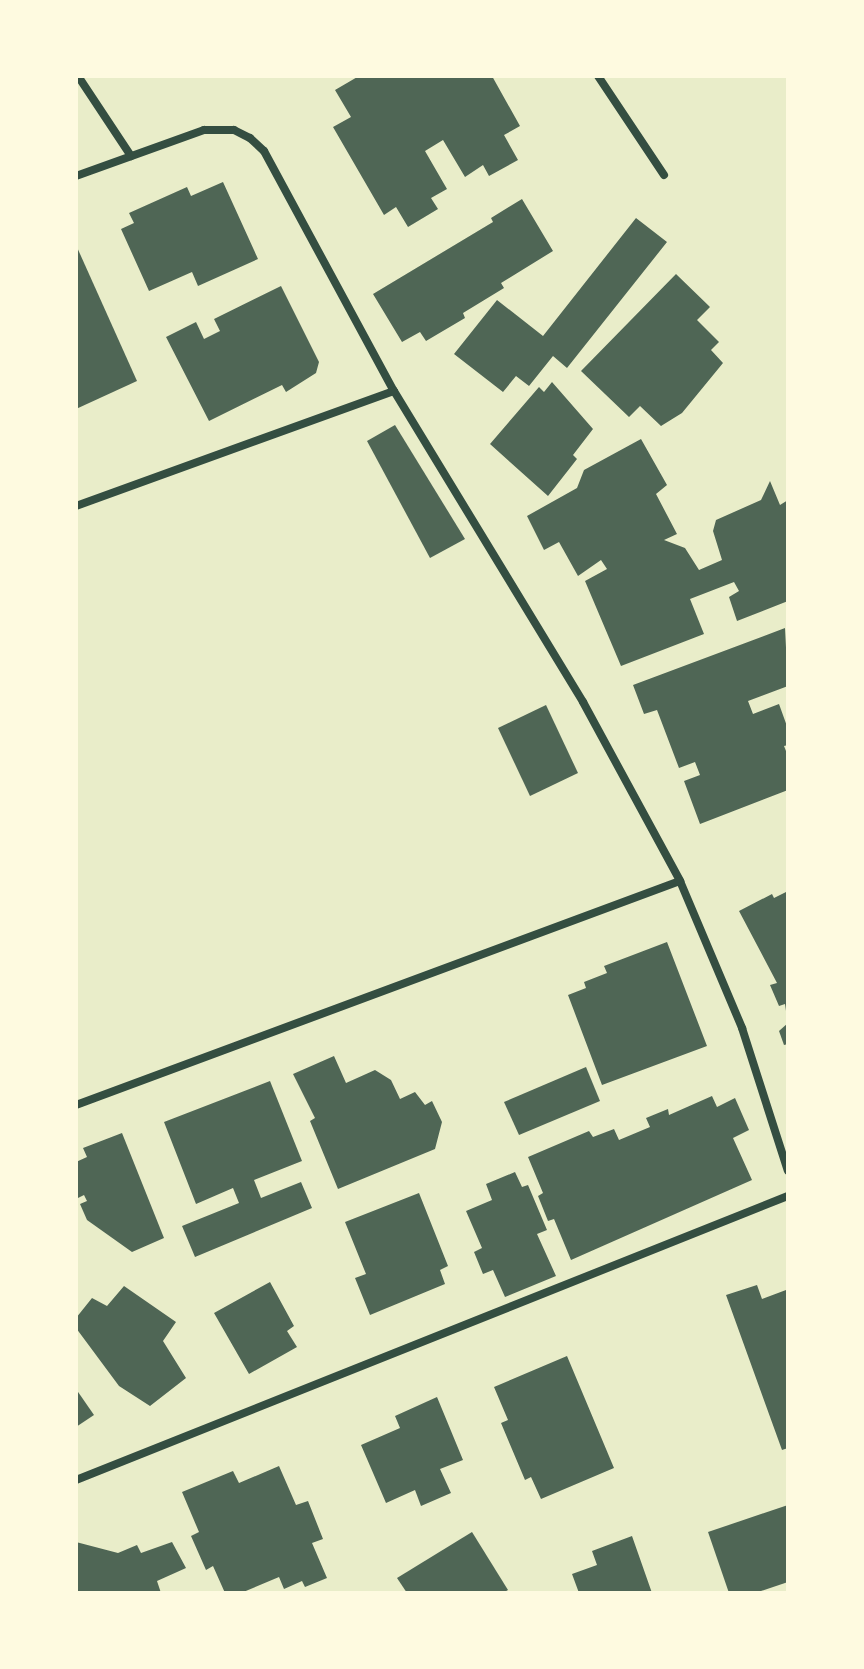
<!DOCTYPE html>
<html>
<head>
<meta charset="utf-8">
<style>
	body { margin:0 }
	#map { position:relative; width:864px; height:1669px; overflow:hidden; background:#e9edc9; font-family:Lato,sans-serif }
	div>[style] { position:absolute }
	.building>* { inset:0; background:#4f6655 }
	.minor>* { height:8px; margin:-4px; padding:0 4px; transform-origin:4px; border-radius:4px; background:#344e41 }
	span { translate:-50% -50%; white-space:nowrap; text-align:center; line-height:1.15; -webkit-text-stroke:6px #fefae0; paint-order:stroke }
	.frame { position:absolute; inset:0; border:78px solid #fefae0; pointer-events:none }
</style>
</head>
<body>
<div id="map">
	<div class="building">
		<i style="clip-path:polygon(359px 76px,492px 76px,520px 126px,504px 135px,518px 160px,489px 176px,483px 165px,465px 177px,443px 140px,425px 151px,447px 189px,431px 198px,438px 209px,408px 227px,396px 207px,384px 215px,333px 127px,351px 117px,335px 90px)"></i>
		<i style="clip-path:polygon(223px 182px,258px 259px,198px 286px,192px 272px,149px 291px,121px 229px,134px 223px,129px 213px,187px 187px,191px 196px)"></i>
		<i style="clip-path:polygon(522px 199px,553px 251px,501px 283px,504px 288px,463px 313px,465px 318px,426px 341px,420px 332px,402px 342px,373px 294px,493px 222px,491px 218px)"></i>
		<i style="clip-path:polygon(636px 218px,667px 242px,567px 368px,553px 356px,529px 386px,516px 376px,503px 392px,454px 354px,497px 300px,543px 336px)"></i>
		<i style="clip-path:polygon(76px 245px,137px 381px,76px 409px)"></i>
		<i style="clip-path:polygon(676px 274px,710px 307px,697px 320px,719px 342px,711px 350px,723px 363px,682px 413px,661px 426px,640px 406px,629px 417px,581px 371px)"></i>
		<i style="clip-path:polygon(281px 286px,319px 362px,316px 373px,286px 392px,282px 385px,209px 421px,166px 337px,196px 322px,204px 339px,220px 331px,214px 319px)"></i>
		<i style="clip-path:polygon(552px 382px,593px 429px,573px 455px,577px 459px,548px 496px,490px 444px,539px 387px,544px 392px)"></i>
		<i style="clip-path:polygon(395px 425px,465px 539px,430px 558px,367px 441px)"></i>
		<i style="clip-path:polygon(641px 439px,667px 485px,656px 494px,677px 534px,664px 540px,685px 548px,699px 570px,722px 560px,713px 531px,716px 520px,761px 500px,770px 481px,780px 505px,788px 500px,788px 601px,737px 621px,729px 597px,739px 591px,734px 582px,690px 599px,704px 634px,621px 666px,585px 581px,607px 569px,601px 560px,578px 576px,559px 542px,544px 550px,527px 516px,577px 488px,584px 470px)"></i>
		<i style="clip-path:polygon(785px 628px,788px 686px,748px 701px,753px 714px,779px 704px,788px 729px,788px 745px,784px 746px,788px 756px,788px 790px,700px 824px,684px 781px,700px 775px,695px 762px,679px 768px,657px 710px,644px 714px,633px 685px)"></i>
		<i style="clip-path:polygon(546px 705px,578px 773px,530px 796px,498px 728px)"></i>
		<i style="clip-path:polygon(786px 892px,788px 897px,786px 1011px,785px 1004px,779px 1006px,770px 985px,777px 983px,739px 911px,772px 894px,774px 898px)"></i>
		<i style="clip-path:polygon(667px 942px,707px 1046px,602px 1085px,568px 995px,586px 988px,584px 982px,607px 973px,604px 966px)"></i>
		<i style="clip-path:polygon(788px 1023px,788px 1044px,784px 1045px,779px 1031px)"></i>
		<i style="clip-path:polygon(334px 1056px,346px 1083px,375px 1070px,391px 1080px,400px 1099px,415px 1092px,425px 1105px,432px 1101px,442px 1122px,435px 1149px,338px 1189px,310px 1121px,315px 1118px,293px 1074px)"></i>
		<i style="clip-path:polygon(586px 1067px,600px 1101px,519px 1135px,504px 1102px)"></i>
		<i style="clip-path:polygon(270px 1081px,302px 1161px,254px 1180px,261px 1198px,301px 1182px,312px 1208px,195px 1257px,182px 1226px,239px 1203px,233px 1188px,196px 1204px,164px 1122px)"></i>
		<i style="clip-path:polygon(712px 1096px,717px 1107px,735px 1098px,749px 1130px,733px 1138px,752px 1180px,571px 1260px,554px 1219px,548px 1221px,538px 1196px,543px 1193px,528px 1157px,589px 1131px,593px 1137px,614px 1129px,619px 1140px,650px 1127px,646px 1118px,668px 1109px,669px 1115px)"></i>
		<i style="clip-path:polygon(122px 1133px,164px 1238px,132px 1252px,87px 1220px,80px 1204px,87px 1201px,84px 1195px,76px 1199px,76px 1162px,87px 1157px,83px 1148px)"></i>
		<i style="clip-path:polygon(515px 1172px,522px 1187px,528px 1185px,547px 1230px,537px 1234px,556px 1276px,505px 1297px,493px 1270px,483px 1274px,474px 1252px,482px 1248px,466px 1211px,492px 1200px,486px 1184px)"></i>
		<i style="clip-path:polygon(419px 1193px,448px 1266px,440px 1270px,445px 1284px,370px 1315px,355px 1278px,366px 1274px,345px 1222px)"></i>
		<i style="clip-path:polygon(270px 1282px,294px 1326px,287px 1331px,297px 1347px,249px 1374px,214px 1313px)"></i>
		<i style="clip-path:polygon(757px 1285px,762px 1299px,786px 1290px,788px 1295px,788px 1448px,782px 1450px,726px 1295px)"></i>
		<i style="clip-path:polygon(124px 1286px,176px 1322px,163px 1341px,186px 1378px,150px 1406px,119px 1386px,76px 1328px,76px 1318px,92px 1298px,107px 1306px)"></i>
		<i style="clip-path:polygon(567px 1356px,614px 1468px,541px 1499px,531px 1477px,525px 1480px,501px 1423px,508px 1420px,494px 1387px)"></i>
		<i style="clip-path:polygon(76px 1389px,94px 1415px,76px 1427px)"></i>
		<i style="clip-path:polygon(437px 1397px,463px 1460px,440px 1469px,451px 1493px,421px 1506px,415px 1490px,386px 1503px,361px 1445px,400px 1428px,395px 1416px)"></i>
		<i style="clip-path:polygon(279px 1466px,296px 1505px,308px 1501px,323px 1539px,312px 1543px,327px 1578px,305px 1587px,302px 1581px,284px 1589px,279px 1577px,241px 1593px,225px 1593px,213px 1566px,206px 1570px,191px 1536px,199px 1532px,182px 1492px,233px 1471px,239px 1483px)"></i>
		<i style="clip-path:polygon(788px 1505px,788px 1582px,755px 1593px,729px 1593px,708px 1532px)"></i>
		<i style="clip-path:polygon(472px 1532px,508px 1590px,503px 1593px,407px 1593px,397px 1578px)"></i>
		<i style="clip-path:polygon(632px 1536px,652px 1593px,579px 1593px,572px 1574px,597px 1565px,592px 1551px)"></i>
		<i style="clip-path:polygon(76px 1542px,118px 1553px,137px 1545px,141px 1553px,172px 1542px,186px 1568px,157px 1581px,161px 1593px,76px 1593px)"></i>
	</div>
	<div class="minor">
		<i style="left:78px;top:76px;width:96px;rotate:56.5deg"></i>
		<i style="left:598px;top:76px;width:119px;rotate:56.3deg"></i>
		<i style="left:76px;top:176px;width:136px;rotate:-19.8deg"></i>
		<i style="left:204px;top:130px;width:30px"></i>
		<i style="left:234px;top:130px;width:18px;rotate:27deg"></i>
		<i style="left:250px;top:138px;width:19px;rotate:43deg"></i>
		<i style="left:264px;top:151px;width:273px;rotate:61.6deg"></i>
		<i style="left:394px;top:391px;width:364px;rotate:58.7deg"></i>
		<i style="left:583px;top:702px;width:204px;rotate:61.5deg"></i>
		<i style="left:680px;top:881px;width:160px;rotate:67.1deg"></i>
		<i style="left:742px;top:1028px;width:150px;rotate:72.2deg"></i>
		<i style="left:76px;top:506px;width:338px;rotate:-19.9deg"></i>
		<i style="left:76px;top:1105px;width:644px;rotate:-20.35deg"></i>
		<i style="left:76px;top:1480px;width:767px;rotate:-21.75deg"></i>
	</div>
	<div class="frame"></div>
</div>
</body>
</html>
